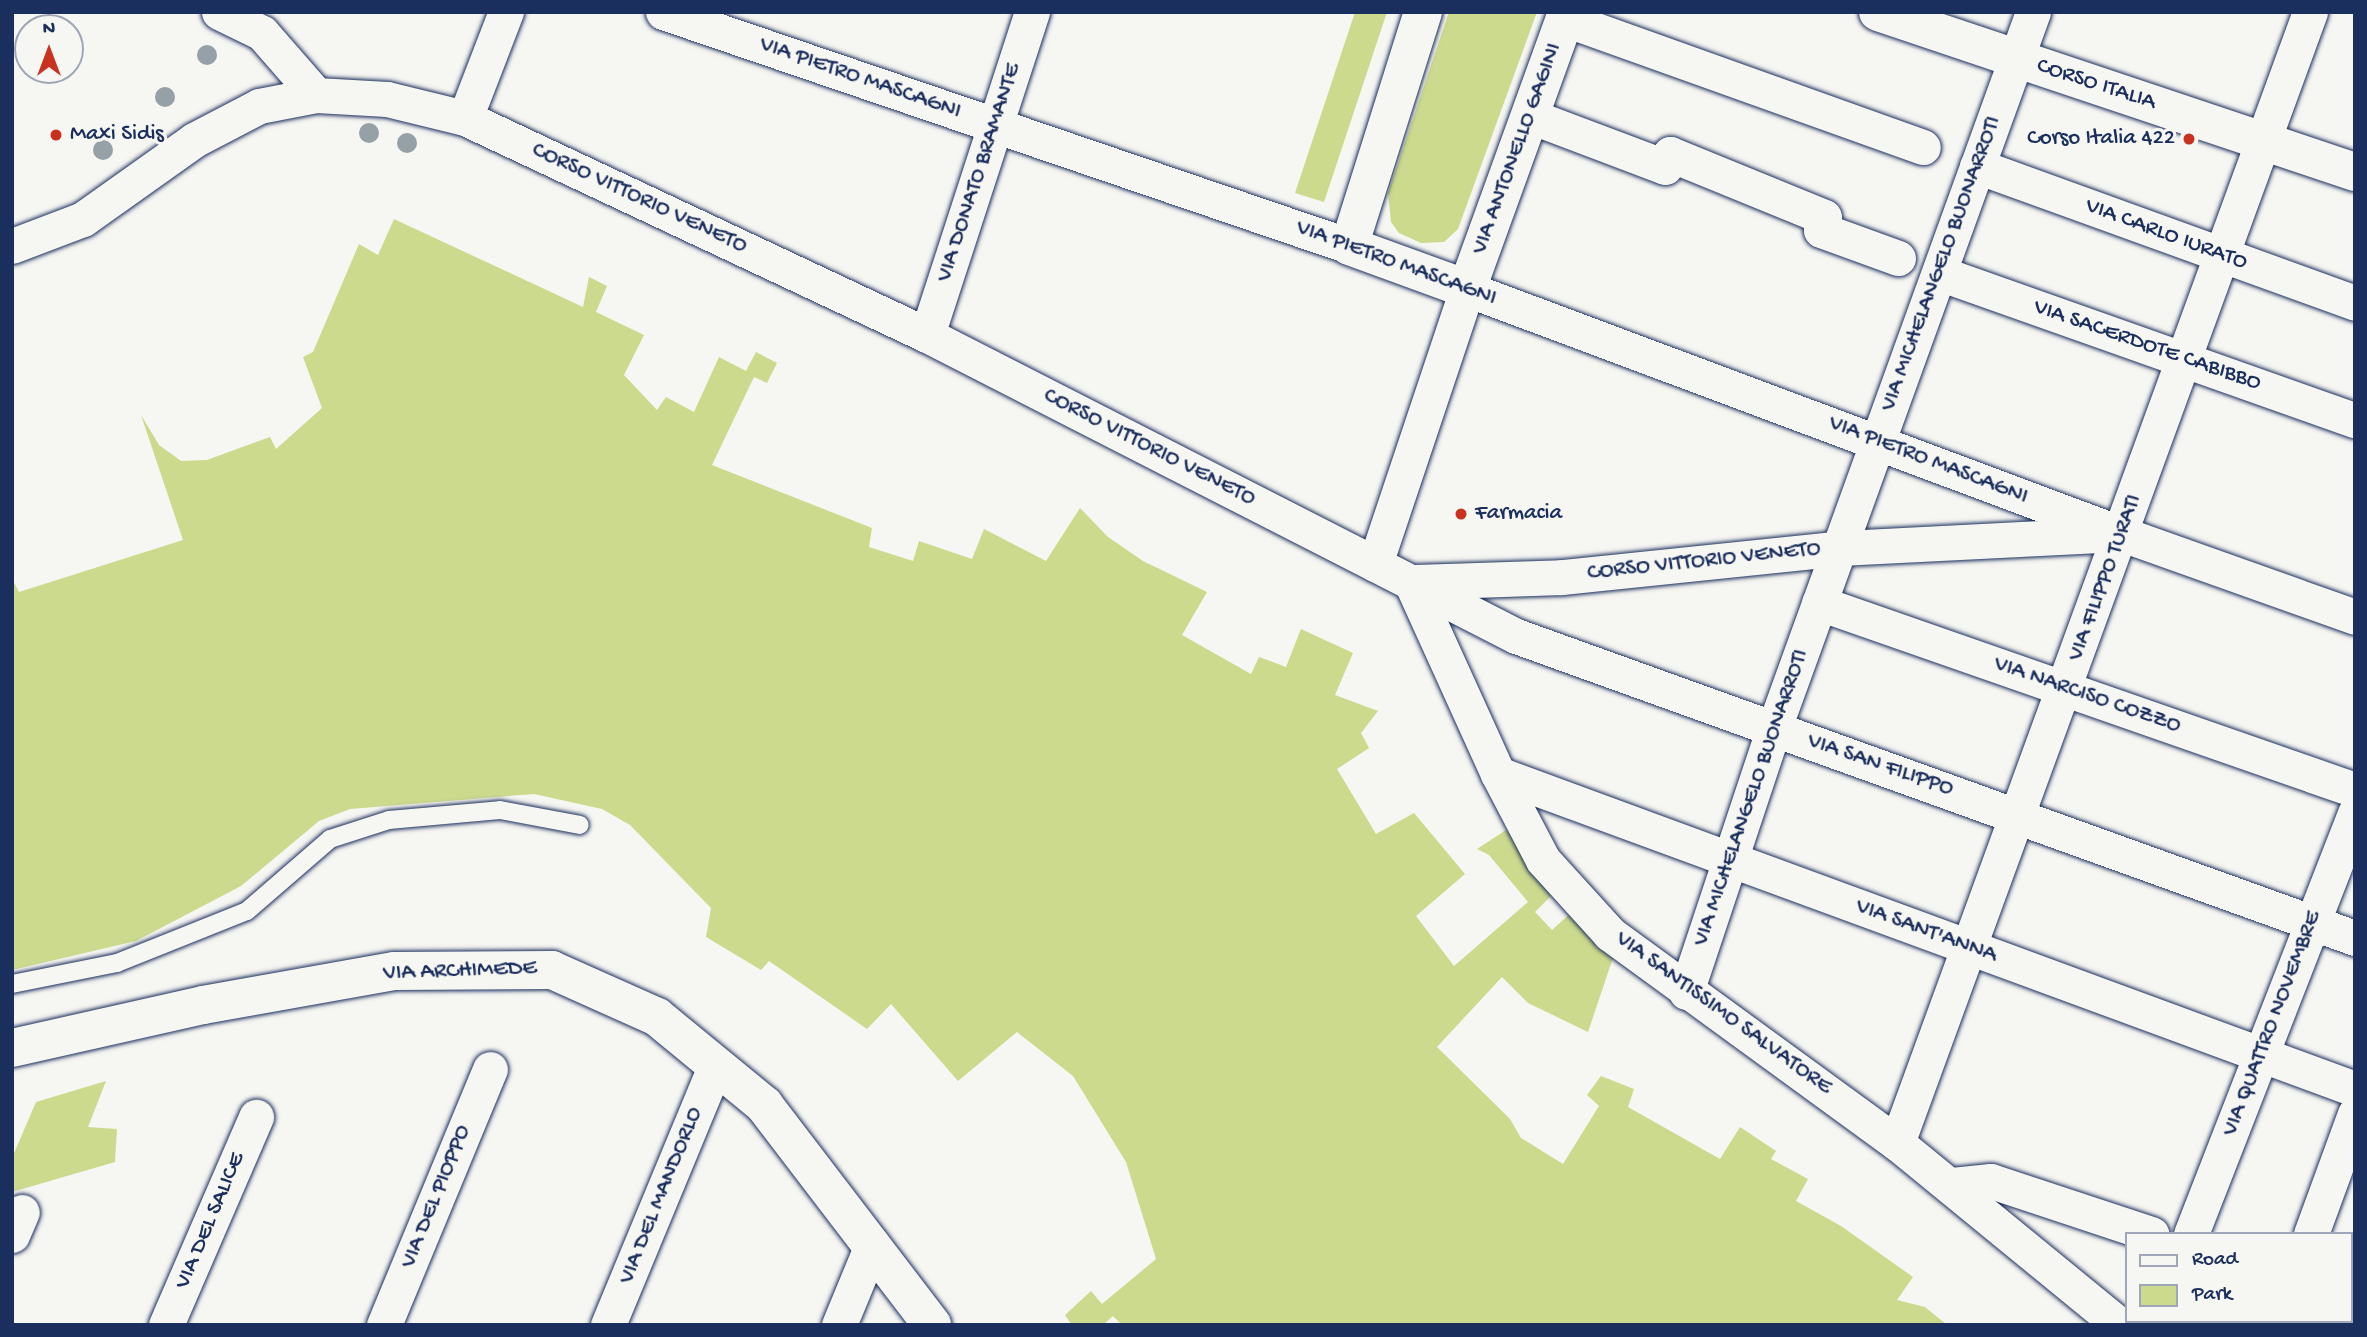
<!DOCTYPE html>
<html>
<head>
<meta charset="utf-8">
<style>
	body { margin:0 }
	#map { position:relative; width:2367px; height:1337px; overflow:hidden; background:#f6f6f2; font-family:"Gochi Hand",sans-serif }
	div>[style] { position:absolute }
	.green>* { inset:0; background:#ccda8d }
	.roads { filter:drop-shadow(0 0 2px #1b2f5e) drop-shadow(0 0 2px #1b2f5e) }
	.lane>* { height:18px; margin:-9px; padding:0 9px; transform-origin:9px; border-radius:9px; background:#f6f6f2 }
	.street>* { height:35px; margin:-17.5px; padding:0 17.5px; transform-origin:17.5px; border-radius:17.5px; background:#f6f6f2 }
	.secondary>* { height:38px; margin:-19px; padding:0 19px; transform-origin:19px; border-radius:19px; background:#f6f6f2 }
	.primary>* { height:38px; margin:-19px; padding:0 19px; transform-origin:19px; border-radius:19px; background:#f6f6f2 }
	.trees>* { width:20px; height:20px; margin:-10px; border-radius:50%; background:#96a0a7 }
	.dots>* { width:19px; height:19px; translate:-50% -50%; box-sizing:border-box; border:4px solid #f6f6f2; border-radius:50% }
	span { translate:-50% -50%; white-space:nowrap; text-align:center; line-height:1.15; -webkit-text-stroke:6px #f6f6f2; paint-order:stroke }
	.street-label { font-size:23px; color:#1b2f5e }
	.poi-label { font-size:23px; color:#1b2f5e }
	.left { translate:0 -50%; text-align:left }
	.right { translate:-100% -50%; text-align:right }
	.frame { position:absolute; inset:0; border:14px solid #1b2f5e; pointer-events:none }
	.legend { position:absolute; left:2125px; top:1232px; width:228px; height:91px; box-sizing:border-box; background:#f6f6f2; border:2px solid #9ea6b7; margin:0; padding:9px 12px; list-style:none; font-size:21px; color:#1b2f5e }
	.legend li { display:flex; align-items:center; gap:14px; height:35px }
	.legend b { width:35px; border:2px solid #9ea6b7 }
	.north { position:absolute; left:14px; top:14px; width:70px; height:70px; box-sizing:border-box; background:#f6f6f2; border:2px solid #9ea6b7; border-radius:50%; rotate:0deg; font-size:19px; font-weight:700; line-height:28px; text-align:center; color:#1b2f5e }
	.north::after { content:''; display:block; margin:auto; width:24px; height:32px; background:#c8321e; clip-path:polygon(50% 0,100% 100%,50% 72%,0 100%) }
</style>
</head>
<body>
<div id="map">
	<div class="green">
		<i style="clip-path:polygon(1355px 12px,1387px 12px,1324px 202px,1295px 193px)"></i>
		<i style="clip-path:polygon(1449px 12px,1537px 12px,1458px 229px,1444px 242px,1421px 243px,1399px 233px,1391px 222px,1388px 193px)"></i>
		<i style="clip-path:polygon(394px 219px,583px 307px,589px 277px,607px 286px,596px 312px,644px 335px,624px 375px,657px 410px,666px 397px,694px 412px,719px 357px,746px 371px,756px 352px,777px 363px,767px 383px,754px 377px,712px 465px,872px 528px,869px 547px,913px 561px,919px 541px,972px 559px,984px 529px,1046px 561px,1080px 508px,1108px 537px,1143px 561px,1207px 592px,1182px 635px,1251px 674px,1259px 657px,1286px 667px,1301px 629px,1353px 653px,1335px 695px,1378px 711px,1361px 733px,1369px 748px,1337px 769px,1376px 834px,1414px 813px,1465px 874px,1416px 916px,1454px 966px,1528px 902px,1489px 855px,1477px 849px,1506px 830px,1558px 889px,1535px 912px,1552px 930px,1575px 909px,1617px 946px,1588px 1032px,1528px 1003px,1502px 977px,1437px 1047px,1510px 1119px,1521px 1138px,1563px 1164px,1599px 1106px,1587px 1095px,1601px 1076px,1634px 1089px,1628px 1107px,1720px 1159px,1740px 1127px,1776px 1151px,1771px 1159px,1808px 1179px,1796px 1201px,1841px 1226px,1913px 1277px,1897px 1300px,1925px 1307px,1947px 1325px,1122px 1325px,1113px 1316px,1103px 1325px,1072px 1325px,1065px 1315px,1091px 1291px,1102px 1304px,1156px 1259px,1126px 1162px,1073px 1076px,1017px 1032px,958px 1081px,891px 1004px,867px 1029px,769px 961px,761px 970px,706px 937px,711px 908px,630px 825px,602px 809px,534px 794px,350px 809px,319px 821px,241px 886px,136px 941px,12px 970px,12px 579px,19px 592px,183px 540px,141px 415px,159px 445px,181px 461px,207px 460px,270px 437px,276px 449px,322px 408px,303px 357px,313px 352px,359px 244px,378px 255px)"></i>
		<i style="clip-path:polygon(106px 1081px,88px 1127px,117px 1129px,115px 1162px,12px 1192px,12px 1158px,36px 1102px)"></i>
	</div>
	<div class="roads">
		<div class="lane">
			<i style="left:12px;top:984px;width:107px;rotate:-11.3deg"></i>
			<i style="left:117px;top:963px;width:140px;rotate:-21.8deg"></i>
			<i style="left:247px;top:911px;width:110px;rotate:-40.9deg"></i>
			<i style="left:330px;top:839px;width:62px;rotate:-17.9deg"></i>
			<i style="left:389px;top:820px;width:111px;rotate:-5.1deg"></i>
			<i style="left:500px;top:810px;width:81px;rotate:10.6deg"></i>
		</div>
		<div class="street">
			<i style="left:219px;top:12px;width:48px;rotate:26deg"></i>
			<i style="left:262px;top:33px;width:82px;rotate:48.9deg"></i>
			<i style="left:663px;top:12px;width:725px;rotate:18.83deg"></i>
			<i style="left:1565px;top:19px;width:380px;rotate:19.7deg"></i>
			<i style="left:1530px;top:116px;width:144px;rotate:20.7deg"></i>
			<i style="left:1665px;top:167px;width:14px;rotate:-69deg"></i>
			<i style="left:1670px;top:154px;width:166px;rotate:22.2deg"></i>
			<i style="left:1824px;top:217px;width:13px;rotate:103deg"></i>
			<i style="left:1821px;top:230px;width:82px;rotate:20deg"></i>
			<i style="left:465px;top:118px;width:114px;rotate:-68.9deg"></i>
			<i style="left:1977px;top:166px;width:402px;rotate:19.9deg"></i>
			<i style="left:12px;top:246px;width:76px;rotate:-20.8deg"></i>
			<i style="left:83px;top:219px;width:136px;rotate:-35.4deg"></i>
			<i style="left:194px;top:140px;width:73px;rotate:-27.6deg"></i>
			<i style="left:259px;top:106px;width:58px;rotate:-10.9deg"></i>
			<i style="left:316px;top:95px;width:71px;rotate:3.2deg"></i>
			<i style="left:387px;top:99px;width:80px;rotate:13.7deg"></i>
			<i style="left:465px;top:118px;width:510px;rotate:25.16deg"></i>
			<i style="left:927px;top:335px;width:661px;rotate:27.07deg"></i>
			<i style="left:1516px;top:636px;width:892px;rotate:19.8deg"></i>
			<i style="left:1939px;top:273px;width:441px;rotate:19.5deg"></i>
			<i style="left:927px;top:335px;width:340px;rotate:-72deg"></i>
			<i style="left:1375px;top:564px;width:290px;rotate:-71.5deg"></i>
			<i style="left:1467px;top:289px;width:699px;rotate:20.51deg"></i>
			<i style="left:1411px;top:582px;width:211px;rotate:65.6deg"></i>
			<i style="left:1498px;top:774px;width:97px;rotate:62.4deg"></i>
			<i style="left:1543px;top:860px;width:100px;rotate:47.8deg"></i>
			<i style="left:1610px;top:934px;width:355px;rotate:36.1deg"></i>
			<i style="left:1897px;top:1143px;width:287px;rotate:39.3deg"></i>
			<i style="left:1415px;top:582px;width:147px;rotate:-1.9deg"></i>
			<i style="left:1562px;top:577px;width:281px;rotate:-5.9deg"></i>
			<i style="left:1842px;top:548px;width:280px;rotate:-2.9deg"></i>
			<i style="left:2122px;top:534px;width:247px;rotate:19.6deg"></i>
			<i style="left:1819px;top:603px;width:568px;rotate:19.23deg"></i>
			<i style="left:1498px;top:774px;width:913px;rotate:20.18deg"></i>
			<i style="left:1686px;top:992px;width:278px;rotate:-71.6deg"></i>
			<i style="left:1774px;top:728px;width:761px;rotate:-70.11deg"></i>
			<i style="left:1897px;top:1143px;width:1204px;rotate:-69.94deg"></i>
			<i style="left:1952px;top:1185px;width:39px;rotate:-6deg"></i>
			<i style="left:1991px;top:1181px;width:169px;rotate:18.3deg"></i>
			<i style="left:2191px;top:1234px;width:452px;rotate:-68.7deg"></i>
			<i style="left:2311px;top:1234px;width:128px;rotate:-69.9deg"></i>
			<i style="left:12px;top:1235px;width:25px;rotate:-67deg"></i>
			<i style="left:2351px;top:1302px;width:4px;rotate:27deg"></i>
			<i style="left:166px;top:1325px;width:227px;rotate:-66.6deg"></i>
			<i style="left:384px;top:1325px;width:277px;rotate:-67.5deg"></i>
			<i style="left:608px;top:1325px;width:279px;rotate:-67.5deg"></i>
			<i style="left:839px;top:1325px;width:87px;rotate:-67.6deg"></i>
			<i style="left:2158px;top:1325px;width:4px;rotate:-63deg"></i>
		</div>
		<div class="secondary">
			<i style="left:1423px;top:12px;width:245px;rotate:107.5deg"></i>
			<i style="left:1349px;top:246px;width:126px;rotate:20deg"></i>
			<i style="left:1467px;top:289px;width:294px;rotate:-70.1deg"></i>
			<i style="left:1878px;top:12px;width:503px;rotate:18.54deg"></i>
		</div>
		<div class="primary">
			<i style="left:12px;top:1048px;width:196px;rotate:-12.7deg"></i>
			<i style="left:203px;top:1005px;width:194px;rotate:-10.1deg"></i>
			<i style="left:394px;top:971px;width:158px;rotate:-0.4deg"></i>
			<i style="left:552px;top:970px;width:115px;rotate:24.1deg"></i>
			<i style="left:657px;top:1017px;width:139px;rotate:39.4deg"></i>
			<i style="left:764px;top:1105px;width:277px;rotate:52.6deg"></i>
		</div>
	</div>
	<div class="trees">
		<i style="left:207px;top:55px"></i>
		<i style="left:165px;top:97px"></i>
		<i style="left:369px;top:133px"></i>
		<i style="left:407px;top:143px"></i>
		<i style="left:103px;top:150px"></i>
	</div>
	<div class="dots">
		<i style="left:56px;top:135px;background:#c8321e"></i>
		<i style="left:2189px;top:139px;background:#c8321e"></i>
		<i style="left:1461px;top:514px;background:#c8321e"></i>
	</div>
	<div class="street-label">
		<span style="left:860px;top:79px;rotate:19deg">VIA PIETRO MASCAGNI</span>
		<span style="left:2096px;top:85px;rotate:18deg">CORSO ITALIA</span>
		<span style="left:1518px;top:149px;rotate:-70deg">VIA ANTONELLO GAGINI</span>
		<span style="left:980px;top:173px;rotate:-72deg">VIA DONATO BRAMANTE</span>
		<span style="left:639px;top:199px;rotate:25deg">CORSO VITTORIO VENETO</span>
		<span style="left:2166px;top:235px;rotate:20deg">VIA CARLO IURATO</span>
		<span style="left:1396px;top:264px;rotate:20deg">VIA PIETRO MASCAGNI</span>
		<span style="left:1942px;top:264px;rotate:-70deg">VIA MICHELANGELO BUONARROTI</span>
		<span style="left:2147px;top:346px;rotate:19deg">VIA SACERDOTE CABIBBO</span>
		<span style="left:1149px;top:448px;rotate:27deg">CORSO VITTORIO VENETO</span>
		<span style="left:1928px;top:461px;rotate:21deg">VIA PIETRO MASCAGNI</span>
		<span style="left:1704px;top:562px;rotate:-6deg">CORSO VITTORIO VENETO</span>
		<span style="left:2106px;top:578px;rotate:-70deg">VIA FILIPPO TURATI</span>
		<span style="left:2087px;top:696px;rotate:19deg">VIA NARCISO COZZO</span>
		<span style="left:1880px;top:766px;rotate:19deg">VIA SAN FILIPPO</span>
		<span style="left:1752px;top:798px;rotate:-71deg">VIA MICHELANGELO BUONARROTI</span>
		<span style="left:1926px;top:932px;rotate:20deg">VIA SANT'ANNA</span>
		<span style="left:460px;top:972px;rotate:-2deg">VIA ARCHIMEDE</span>
		<span style="left:1723px;top:1014px;rotate:36deg">VIA SANTISSIMO SALVATORE</span>
		<span style="left:2273px;top:1024px;rotate:-69deg">VIA QUATTRO NOVEMBRE</span>
		<span style="left:662px;top:1196px;rotate:-68deg">VIA DEL MANDORLO</span>
		<span style="left:437px;top:1197px;rotate:-68deg">VIA DEL PIOPPO</span>
		<span style="left:211px;top:1221px;rotate:-67deg">VIA DEL SALICE</span>
	</div>
	<div class="poi-label">
		<span class="left" style="left:70px;top:135px">Maxi Sidis</span>
		<span class="right" style="left:2175px;top:139px">Corso Italia 422</span>
		<span class="left" style="left:1475px;top:514px">Farmacia</span>
	</div>
	<div class="frame"></div>
	<ul class="legend">
	<li><b style="height:9px;background:#f6f6f2"></b>Road</li>
	<li><b style="height:19px;background:#ccda8d"></b>Park</li>
	</ul>
	<div class="north">N</div>
</div>
</body>
</html>
